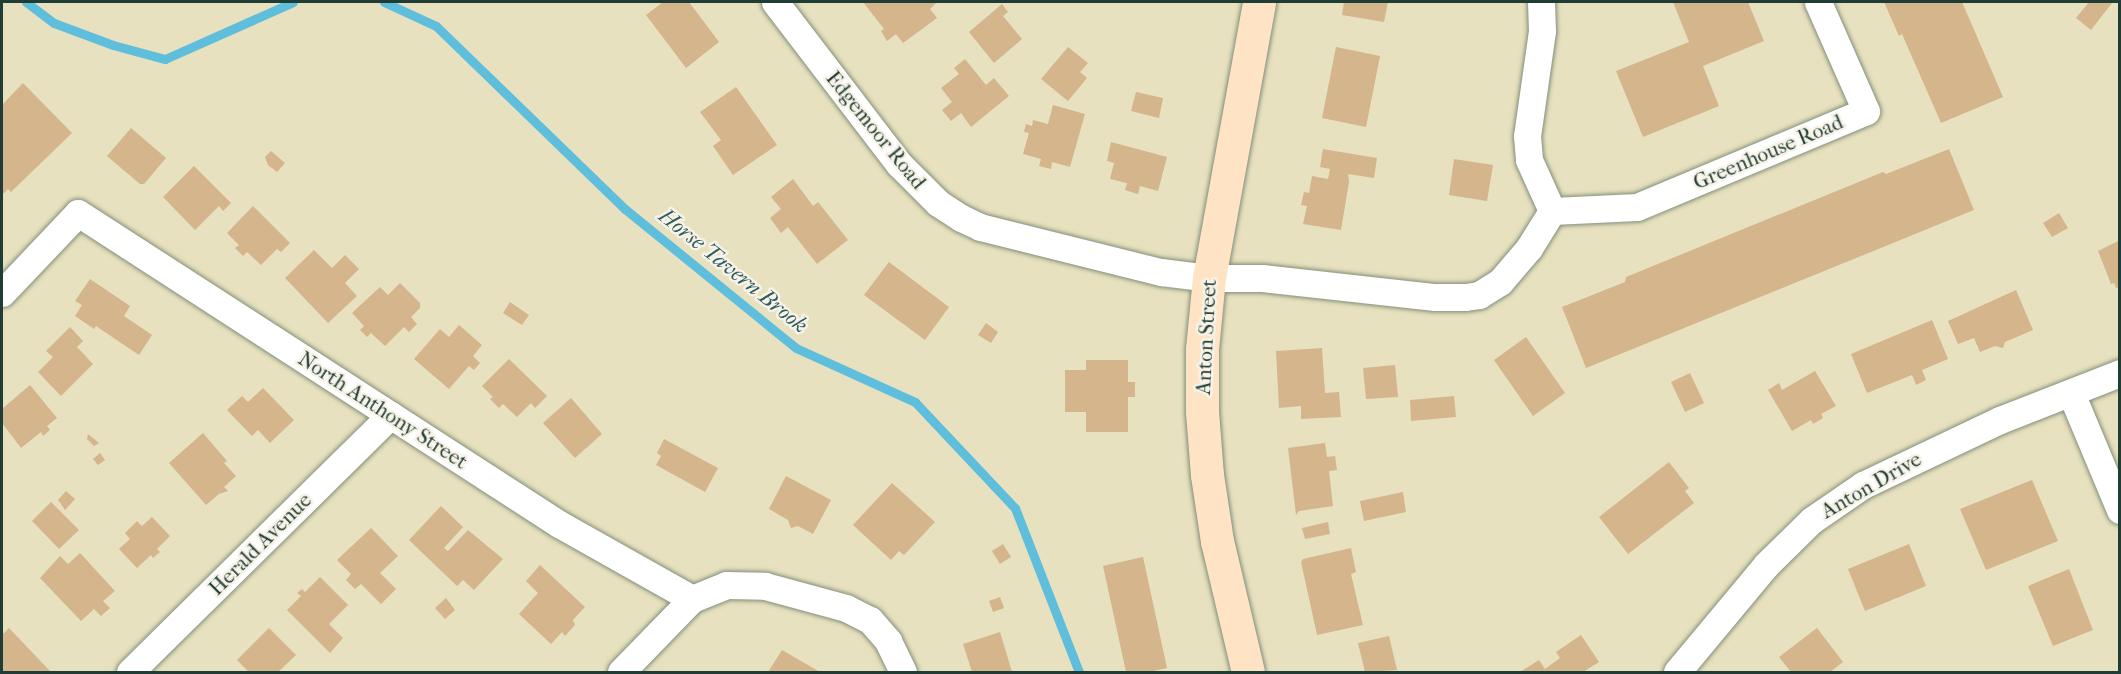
<!DOCTYPE html>
<html>
<head>
<meta charset="utf-8">
<style>
	body { margin:0 }
	#map { position:relative; width:2121px; height:674px; overflow:hidden; background:#e7e1bf; font-family:"IM FELL French Canon",serif }
	div>[style] { position:absolute }
	.stream>* { height:9px; margin:-4.5px; padding:0 4.5px; transform-origin:4.5px; border-radius:4.5px; background:#5ebedc }
	.building>* { inset:0; background:#d4b58c }
	.roads { filter:drop-shadow(0 0 2px #838f7a) drop-shadow(0 0 2px #838f7a) }
	.street>* { height:27px; margin:-13.5px; padding:0 13.5px; transform-origin:13.5px; border-radius:13.5px; background:#fff }
	.secondary>* { height:33px; margin:-16.5px; padding:0 16.5px; transform-origin:16.5px; border-radius:16.5px; background:#fee4c5 }
	span { translate:-50% -50%; white-space:nowrap; text-align:center; line-height:1.15; -webkit-text-stroke:5px #f7f3e8; paint-order:stroke }
	.street-label { font-size:21px; color:#1f3d34 }
	.water-label { font-size:22px; color:#2f5d5e; font-style:italic }
	.frame { position:absolute; inset:0; border:3px solid #1f3d34; pointer-events:none }
</style>
</head>
<body>
<div id="map">
	<div class="stream">
		<i style="left:26px;top:2px;width:35px;rotate:37deg"></i>
		<i style="left:54px;top:23px;width:63px;rotate:20.4deg"></i>
		<i style="left:113px;top:45px;width:54px;rotate:15.1deg"></i>
		<i style="left:165px;top:59px;width:140px;rotate:-24deg"></i>
		<i style="left:384px;top:2px;width:57px;rotate:24.8deg"></i>
		<i style="left:436px;top:26px;width:263px;rotate:44.1deg"></i>
		<i style="left:625px;top:209px;width:220px;rotate:39.1deg"></i>
		<i style="left:796px;top:348px;width:131px;rotate:24.4deg"></i>
		<i style="left:915px;top:402px;width:146px;rotate:46.7deg"></i>
		<i style="left:1015px;top:508px;width:176px;rotate:68.7deg"></i>
	</div>
	<div class="building">
		<i style="clip-path:polygon(663px 2px,689px 2px,719px 42px,686px 68px,646px 15px)"></i>
		<i style="clip-path:polygon(863px 2px,937px 2px,930px 9px,937px 18px,903px 43px,896px 34px,887px 41px,881px 31px,884px 29px)"></i>
		<i style="clip-path:polygon(1344px 2px,1388px 2px,1384px 22px,1342px 15px)"></i>
		<i style="clip-path:polygon(1673px 2px,1748px 2px,1764px 41px,1703px 66px,1719px 106px,1643px 137px,1616px 71px,1689px 42px)"></i>
		<i style="clip-path:polygon(1884px 2px,1962px 2px,2003px 97px,1941px 123px,1902px 34px,1899px 36px)"></i>
		<i style="clip-path:polygon(2089px 2px,2112px 3px,2091px 30px,2076px 18px)"></i>
		<i style="clip-path:polygon(1002px 4px,1008px 12px,1003px 16px,1022px 39px,994px 63px,969px 32px)"></i>
		<i style="clip-path:polygon(1068px 47px,1088px 63px,1080px 72px,1087px 78px,1068px 101px,1041px 79px)"></i>
		<i style="clip-path:polygon(1336px 47px,1380px 56px,1366px 127px,1322px 118px)"></i>
		<i style="clip-path:polygon(965px 59px,986px 85px,994px 78px,1009px 96px,971px 127px,961px 113px,951px 121px,942px 110px,952px 102px,941px 88px,959px 74px,954px 68px)"></i>
		<i style="clip-path:polygon(23px 83px,72px 133px,11px 192px,8px 189px,2px 195px,2px 105px)"></i>
		<i style="clip-path:polygon(736px 87px,777px 145px,733px 175px,713px 146px,721px 140px,700px 112px)"></i>
		<i style="clip-path:polygon(1136px 92px,1163px 98px,1159px 118px,1131px 111px)"></i>
		<i style="clip-path:polygon(1053px 105px,1085px 114px,1070px 167px,1052px 162px,1051px 169px,1039px 166px,1041px 159px,1023px 154px,1029px 133px,1024px 132px,1026px 124px,1032px 126px,1033px 120px,1048px 124px)"></i>
		<i style="clip-path:polygon(131px 128px,166px 158px,144px 184px,140px 184px,107px 156px)"></i>
		<i style="clip-path:polygon(1111px 142px,1167px 157px,1158px 191px,1140px 186px,1138px 194px,1125px 190px,1127px 183px,1110px 179px,1114px 163px,1107px 161px)"></i>
		<i style="clip-path:polygon(1323px 149px,1377px 158px,1374px 178px,1348px 174px,1349px 182px,1341px 230px,1303px 224px,1307px 206px,1301px 205px,1304px 192px,1309px 193px,1312px 176px,1328px 179px,1330px 169px,1320px 167px)"></i>
		<i style="clip-path:polygon(1949px 149px,1974px 210px,1586px 368px,1562px 307px,1625px 282px,1626px 277px,1883px 172px,1886px 174px)"></i>
		<i style="clip-path:polygon(271px 151px,285px 163px,277px 172px,268px 165px,265px 157px)"></i>
		<i style="clip-path:polygon(1454px 159px,1493px 165px,1487px 201px,1449px 195px)"></i>
		<i style="clip-path:polygon(194px 166px,231px 203px,223px 211px,219px 206px,195px 230px,163px 197px)"></i>
		<i style="clip-path:polygon(793px 179px,813px 206px,818px 202px,848px 240px,817px 264px,788px 227px,781px 233px,770px 218px,781px 209px,771px 197px)"></i>
		<i style="clip-path:polygon(253px 206px,290px 243px,281px 252px,277px 249px,261px 265px,247px 252px,243px 256px,235px 248px,239px 245px,227px 233px)"></i>
		<i style="clip-path:polygon(2059px 213px,2068px 228px,2052px 237px,2043px 223px)"></i>
		<i style="clip-path:polygon(2120px 240px,2120px 287px,2116px 288px,2114px 283px,2111px 284px,2098px 251px)"></i>
		<i style="clip-path:polygon(314px 250px,332px 268px,345px 255px,359px 269px,345px 283px,357px 296px,328px 323px,285px 278px)"></i>
		<i style="clip-path:polygon(889px 262px,949px 307px,925px 340px,864px 295px)"></i>
		<i style="clip-path:polygon(90px 279px,130px 306px,124px 316px,152px 335px,139px 355px,96px 326px,94px 329px,75px 316px,82px 305px,75px 301px)"></i>
		<i style="clip-path:polygon(400px 283px,420px 303px,420px 308px,411px 317px,417px 324px,409px 332px,404px 327px,385px 346px,371px 333px,367px 337px,360px 330px,364px 326px,352px 313px,380px 287px,388px 295px)"></i>
		<i style="clip-path:polygon(2016px 290px,2033px 330px,2005px 342px,2003px 348px,1995px 346px,1980px 352px,1974px 338px,1958px 344px,1948px 321px)"></i>
		<i style="clip-path:polygon(510px 302px,529px 315px,522px 325px,503px 313px)"></i>
		<i style="clip-path:polygon(1932px 320px,1948px 359px,1922px 370px,1926px 380px,1916px 385px,1912px 375px,1867px 393px,1851px 354px)"></i>
		<i style="clip-path:polygon(986px 323px,998px 332px,991px 343px,978px 335px)"></i>
		<i style="clip-path:polygon(459px 325px,482px 345px,473px 356px,480px 363px,474px 370px,469px 366px,449px 389px,414px 359px,440px 329px,449px 337px)"></i>
		<i style="clip-path:polygon(70px 327px,83px 341px,77px 347px,93px 364px,61px 396px,38px 372px,53px 357px,46px 351px)"></i>
		<i style="clip-path:polygon(1526px 337px,1565px 393px,1533px 416px,1494px 360px)"></i>
		<i style="clip-path:polygon(1322px 348px,1325px 393px,1339px 392px,1341px 417px,1301px 419px,1301px 406px,1279px 408px,1276px 351px)"></i>
		<i style="clip-path:polygon(509px 359px,547px 396px,535px 408px,531px 403px,517px 417px,503px 404px,499px 408px,490px 399px,493px 397px,482px 386px)"></i>
		<i style="clip-path:polygon(1086px 360px,1128px 360px,1128px 382px,1135px 382px,1135px 397px,1128px 397px,1128px 432px,1086px 432px,1086px 412px,1065px 412px,1065px 370px,1086px 370px)"></i>
		<i style="clip-path:polygon(1395px 365px,1398px 397px,1366px 399px,1363px 368px)"></i>
		<i style="clip-path:polygon(1815px 371px,1836px 406px,1821px 414px,1823px 418px,1813px 424px,1811px 420px,1792px 431px,1768px 390px,1779px 383px,1782px 390px)"></i>
		<i style="clip-path:polygon(1690px 373px,1704px 403px,1685px 412px,1671px 382px)"></i>
		<i style="clip-path:polygon(30px 385px,57px 418px,47px 426px,50px 430px,43px 436px,41px 432px,21px 448px,2px 423px,2px 409px)"></i>
		<i style="clip-path:polygon(263px 388px,294px 420px,270px 443px,258px 430px,252px 436px,227px 410px,242px 396px,248px 402px)"></i>
		<i style="clip-path:polygon(1454px 396px,1456px 417px,1411px 421px,1410px 400px)"></i>
		<i style="clip-path:polygon(571px 398px,602px 434px,575px 458px,543px 423px)"></i>
		<i style="clip-path:polygon(203px 433px,227px 461px,224px 463px,236px 476px,224px 487px,228px 491px,219px 494px,206px 505px,169px 463px)"></i>
		<i style="clip-path:polygon(88px 434px,99px 443px,94px 446px,87px 439px)"></i>
		<i style="clip-path:polygon(664px 439px,718px 468px,705px 492px,656px 465px,661px 456px,657px 453px)"></i>
		<i style="clip-path:polygon(1325px 443px,1327px 457px,1335px 456px,1337px 470px,1329px 471px,1333px 506px,1299px 511px,1296px 515px,1288px 448px)"></i>
		<i style="clip-path:polygon(100px 453px,105px 460px,98px 465px,93px 459px)"></i>
		<i style="clip-path:polygon(1669px 462px,1689px 488px,1685px 491px,1694px 503px,1628px 554px,1599px 517px)"></i>
		<i style="clip-path:polygon(786px 476px,831px 500px,813px 534px,798px 526px,791px 528px,788px 520px,769px 509px)"></i>
		<i style="clip-path:polygon(2032px 480px,2058px 541px,1986px 570px,1960px 509px)"></i>
		<i style="clip-path:polygon(892px 483px,935px 522px,904px 555px,899px 551px,891px 560px,853px 525px)"></i>
		<i style="clip-path:polygon(66px 491px,75px 499px,65px 510px,58px 500px)"></i>
		<i style="clip-path:polygon(1403px 492px,1406px 512px,1364px 521px,1360px 501px)"></i>
		<i style="clip-path:polygon(51px 502px,79px 530px,59px 549px,32px 521px)"></i>
		<i style="clip-path:polygon(441px 506px,463px 527px,444px 548px,448px 551px,468px 530px,503px 559px,474px 590px,463px 580px,457px 586px,409px 540px)"></i>
		<i style="clip-path:polygon(152px 517px,170px 536px,157px 549px,160px 552px,153px 558px,151px 555px,137px 568px,119px 549px,130px 539px,125px 533px,137px 521px,142px 526px)"></i>
		<i style="clip-path:polygon(1328px 522px,1330px 534px,1305px 539px,1302px 528px)"></i>
		<i style="clip-path:polygon(371px 528px,398px 556px,380px 573px,396px 589px,381px 604px,361px 584px,355px 589px,346px 580px,351px 574px,337px 560px)"></i>
		<i style="clip-path:polygon(1003px 544px,1011px 557px,1000px 564px,992px 551px)"></i>
		<i style="clip-path:polygon(1909px 544px,1926px 586px,1865px 611px,1848px 569px)"></i>
		<i style="clip-path:polygon(1351px 548px,1356px 572px,1351px 574px,1363px 625px,1317px 635px,1301px 562px,1303px 559px)"></i>
		<i style="clip-path:polygon(80px 553px,115px 591px,103px 601px,110px 608px,101px 616px,94px 609px,81px 621px,40px 578px,60px 556px,68px 564px)"></i>
		<i style="clip-path:polygon(1143px 557px,1167px 668px,1149px 672px,1126px 672px,1103px 566px)"></i>
		<i style="clip-path:polygon(540px 565px,585px 607px,573px 620px,575px 625px,565px 636px,562px 632px,551px 644px,519px 614px,538px 593px,526px 581px)"></i>
		<i style="clip-path:polygon(2069px 569px,2093px 630px,2053px 646px,2028px 586px)"></i>
		<i style="clip-path:polygon(320px 577px,348px 605px,329px 624px,343px 638px,330px 653px,287px 610px,301px 596px,297px 593px,302px 589px,305px 592px)"></i>
		<i style="clip-path:polygon(1000px 597px,1004px 608px,993px 612px,989px 601px)"></i>
		<i style="clip-path:polygon(446px 598px,455px 610px,445px 619px,435px 608px)"></i>
		<i style="clip-path:polygon(9px 628px,50px 671px,49px 672px,2px 672px,2px 635px)"></i>
		<i style="clip-path:polygon(269px 628px,296px 655px,278px 672px,249px 672px,237px 660px)"></i>
		<i style="clip-path:polygon(1817px 628px,1843px 662px,1830px 672px,1791px 672px,1779px 657px)"></i>
		<i style="clip-path:polygon(1000px 632px,1012px 672px,972px 672px,963px 644px)"></i>
		<i style="clip-path:polygon(1581px 635px,1599px 662px,1583px 672px,1520px 672px,1539px 660px,1545px 669px,1560px 658px,1556px 652px)"></i>
		<i style="clip-path:polygon(1389px 636px,1397px 670px,1365px 672px,1358px 643px)"></i>
		<i style="clip-path:polygon(782px 650px,820px 672px,768px 672px)"></i>
	</div>
	<div class="roads">
		<div class="street">
			<i style="left:775px;top:2px;width:204px;rotate:52.6deg"></i>
			<i style="left:899px;top:164px;width:55px;rotate:45deg"></i>
			<i style="left:938px;top:203px;width:27px;rotate:33deg"></i>
			<i style="left:961px;top:218px;width:21px;rotate:25deg"></i>
			<i style="left:980px;top:227px;width:187px;rotate:14deg"></i>
			<i style="left:1161px;top:272px;width:48px;rotate:7.1deg"></i>
			<i style="left:1209px;top:278px;width:53px"></i>
			<i style="left:1262px;top:278px;width:174px;rotate:6.3deg"></i>
			<i style="left:1435px;top:297px;width:30px"></i>
			<i style="left:1465px;top:297px;width:14px;rotate:-8deg"></i>
			<i style="left:1479px;top:295px;width:25px;rotate:-32deg"></i>
			<i style="left:1500px;top:282px;width:45px;rotate:-49.5deg"></i>
			<i style="left:1529px;top:248px;width:44px;rotate:-58.1deg"></i>
			<i style="left:1541px;top:2px;width:29px;rotate:88deg"></i>
			<i style="left:1542px;top:31px;width:106px;rotate:98.1deg"></i>
			<i style="left:1527px;top:136px;width:24px;rotate:85deg"></i>
			<i style="left:1529px;top:160px;width:56px;rotate:65.7deg"></i>
			<i style="left:1552px;top:211px;width:85px;rotate:-2.7deg"></i>
			<i style="left:1637px;top:207px;width:248px;rotate:-22.7deg"></i>
			<i style="left:1866px;top:111px;width:119px;rotate:-113.8deg"></i>
			<i style="left:2px;top:293px;width:110px;rotate:-46.5deg"></i>
			<i style="left:78px;top:213px;width:573px;rotate:32.89deg"></i>
			<i style="left:559px;top:524px;width:153px;rotate:29.4deg"></i>
			<i style="left:2071px;top:393px;width:127px;rotate:67.3deg"></i>
			<i style="left:130px;top:672px;width:366px;rotate:-44.6deg"></i>
			<i style="left:621px;top:672px;width:102px;rotate:-45.8deg"></i>
			<i style="left:692px;top:599px;width:37px;rotate:-22deg"></i>
			<i style="left:726px;top:585px;width:39px;rotate:1deg"></i>
			<i style="left:765px;top:586px;width:84px;rotate:15.2deg"></i>
			<i style="left:846px;top:608px;width:27px;rotate:27deg"></i>
			<i style="left:870px;top:620px;width:28px;rotate:49deg"></i>
			<i style="left:888px;top:641px;width:34px;rotate:64deg"></i>
			<i style="left:1677px;top:672px;width:139px;rotate:-50.2deg"></i>
			<i style="left:1766px;top:565px;width:64px;rotate:-44.4deg"></i>
			<i style="left:1812px;top:520px;width:62px;rotate:-34.5deg"></i>
			<i style="left:1863px;top:485px;width:152px;rotate:-25.4deg"></i>
			<i style="left:2000px;top:420px;width:129px;rotate:-21.4deg"></i>
		</div>
		<div class="secondary">
			<i style="left:1248px;top:672px;width:135px;rotate:-103.3deg"></i>
			<i style="left:1217px;top:541px;width:67px;rotate:-98.6deg"></i>
			<i style="left:1207px;top:475px;width:63px;rotate:-94.5deg"></i>
			<i style="left:1202px;top:412px;width:63px;rotate:-90deg"></i>
			<i style="left:1202px;top:349px;width:71px;rotate:-84.4deg"></i>
			<i style="left:1209px;top:278px;width:280px;rotate:-79.7deg"></i>
		</div>
	</div>
	<div class="street-label">
		<span style="left:876px;top:130px;rotate:51deg">Edgemoor Road</span>
		<span style="left:1768px;top:152px;rotate:-23deg">Greenhouse Road</span>
		<span style="left:1206px;top:337px;rotate:-87deg">Anton Street</span>
		<span style="left:383px;top:410px;rotate:33deg">North Anthony Street</span>
		<span style="left:1871px;top:485px;rotate:-30deg">Anton Drive</span>
		<span style="left:260px;top:544px;rotate:-45deg">Herald Avenue</span>
	</div>
	<div class="water-label">
		<span style="left:733px;top:271px;rotate:39deg">Horse Tavern Brook</span>
	</div>
	<div class="frame"></div>
</div>
</body>
</html>
